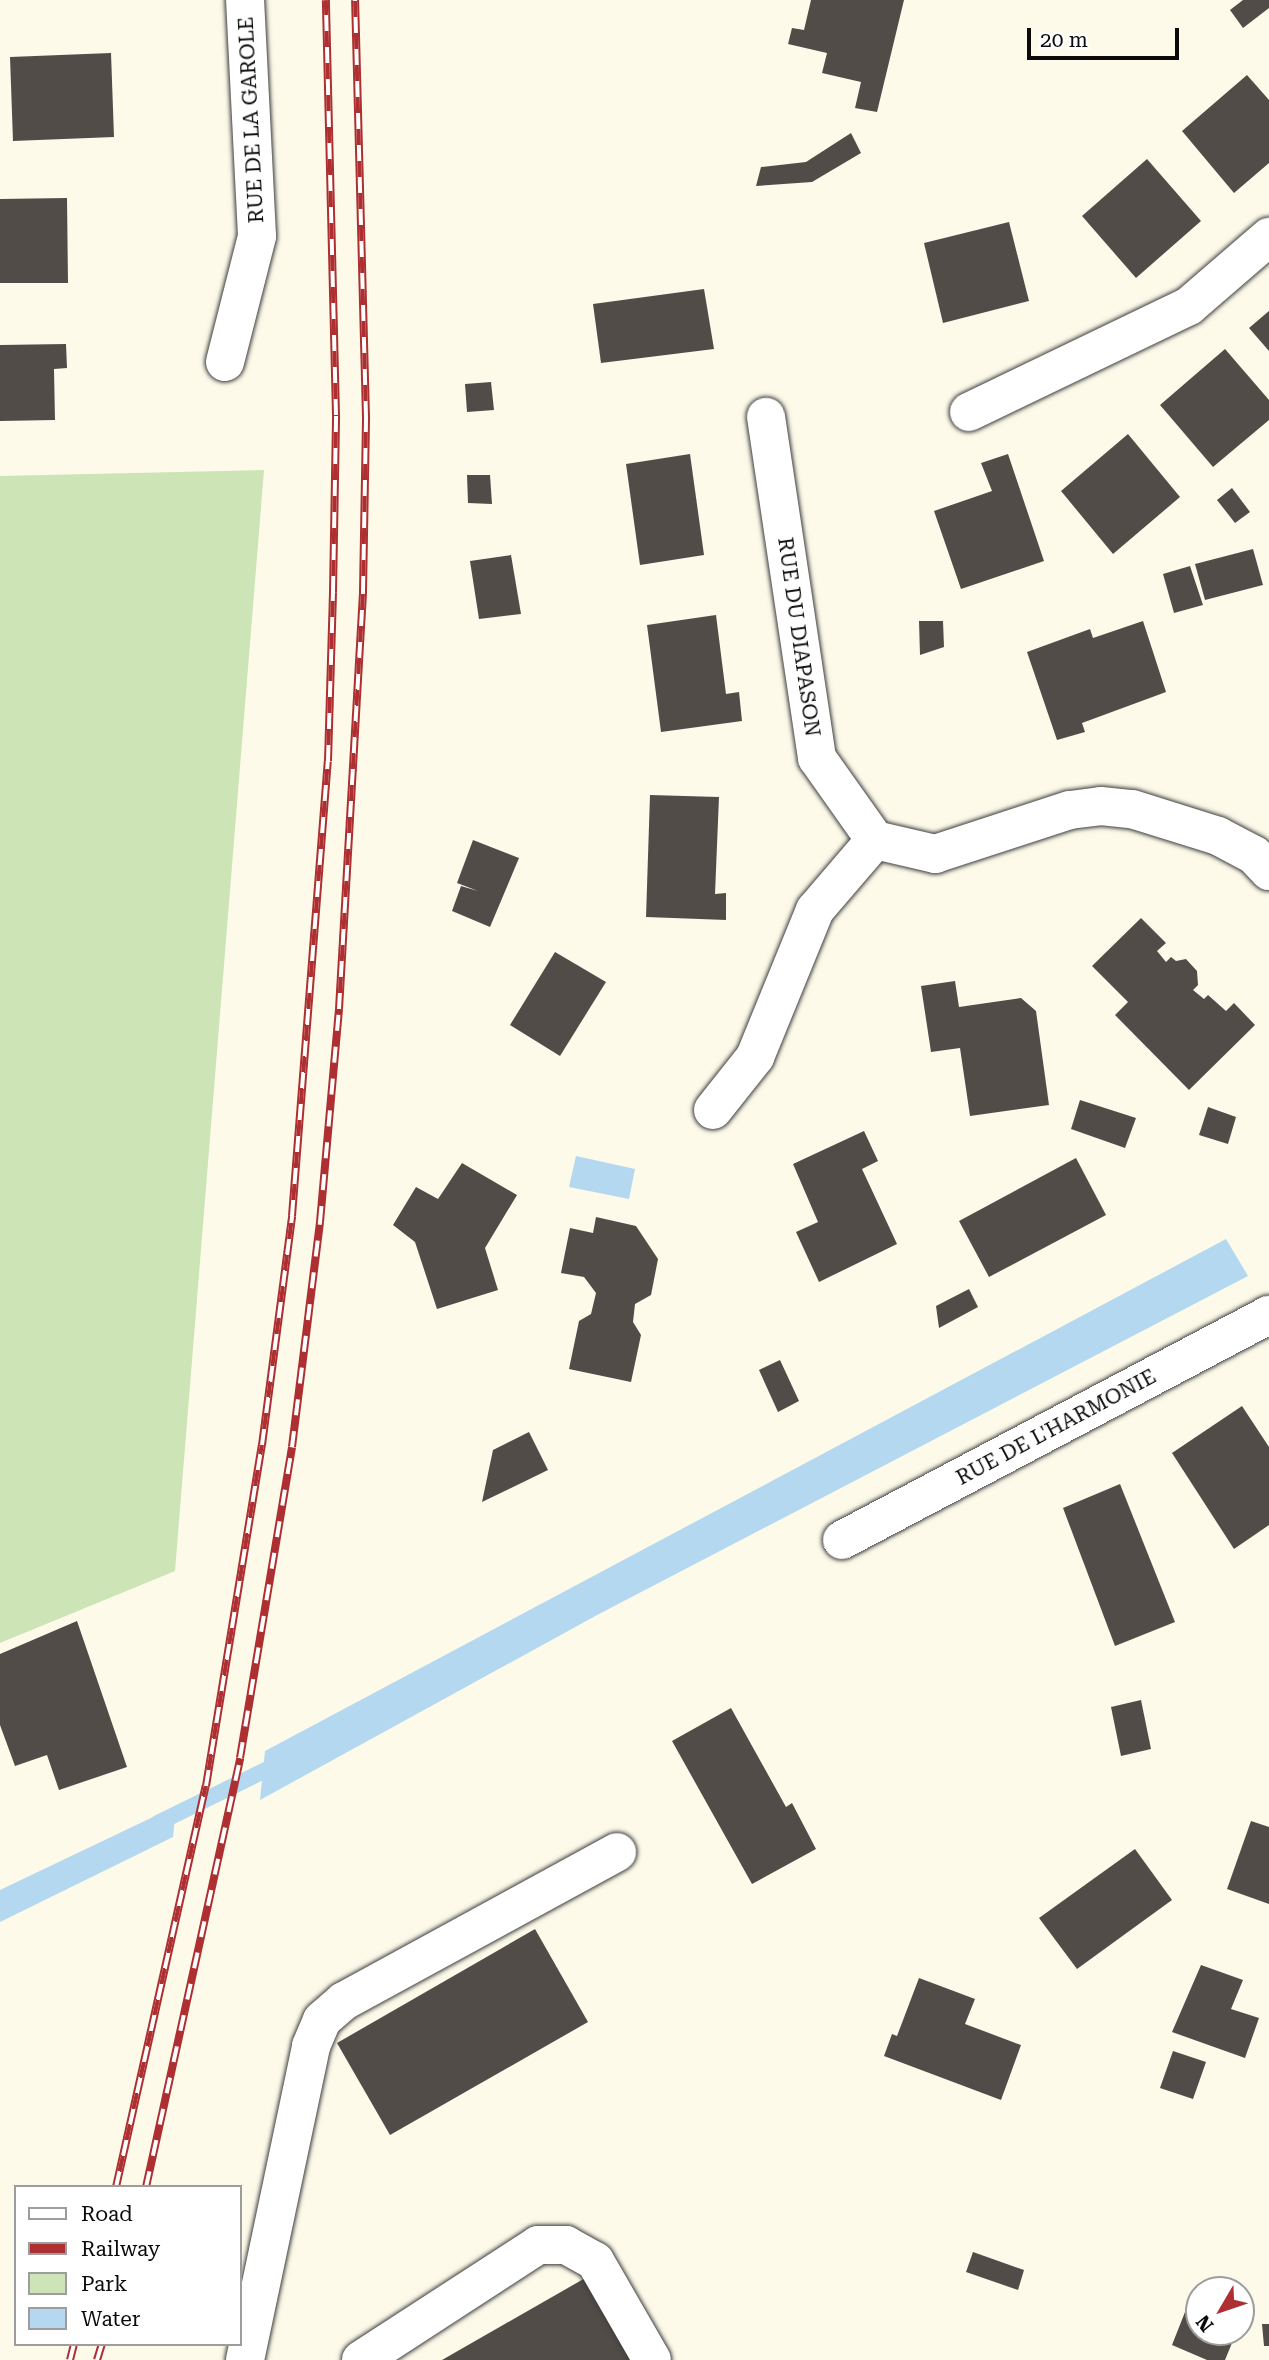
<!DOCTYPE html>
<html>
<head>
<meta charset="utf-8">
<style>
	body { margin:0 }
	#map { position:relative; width:1269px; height:2360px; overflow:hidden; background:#fdfaea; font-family:"Roboto Serif",serif }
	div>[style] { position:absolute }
	.green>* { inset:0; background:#cde4b7 }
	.water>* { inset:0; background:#b3d8f0 }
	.stream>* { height:16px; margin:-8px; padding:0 8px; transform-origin:8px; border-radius:8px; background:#b3d8f0 }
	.building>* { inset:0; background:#524c48 }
	.roads { filter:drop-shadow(0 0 2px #3e3e3e) drop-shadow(0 0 2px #3e3e3e) }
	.minor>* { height:38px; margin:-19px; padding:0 19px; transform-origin:19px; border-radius:19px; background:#fff }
	.rail>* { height:8px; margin-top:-4px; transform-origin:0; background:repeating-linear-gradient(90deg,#fff 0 16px,#ae2f32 0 32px); box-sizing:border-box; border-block:2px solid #ae2f32 }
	span { translate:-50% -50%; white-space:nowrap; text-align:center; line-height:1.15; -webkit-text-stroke:7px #fff; paint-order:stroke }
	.street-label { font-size:21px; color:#0b0b0b }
	.legend { position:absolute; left:14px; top:2185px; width:228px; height:161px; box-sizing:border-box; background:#fff; border:2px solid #9d9d9d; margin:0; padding:9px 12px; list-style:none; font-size:21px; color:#0b0b0b }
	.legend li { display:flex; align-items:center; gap:14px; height:35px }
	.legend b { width:35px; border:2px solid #9d9d9d }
	.north { position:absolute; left:1185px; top:2276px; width:70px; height:70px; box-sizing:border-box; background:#fff; border:2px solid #9d9d9d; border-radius:50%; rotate:231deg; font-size:19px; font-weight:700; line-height:28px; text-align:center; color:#0b0b0b }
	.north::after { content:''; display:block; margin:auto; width:24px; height:32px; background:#ae2f32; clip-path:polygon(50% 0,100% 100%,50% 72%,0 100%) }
	.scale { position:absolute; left:1027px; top:28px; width:152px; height:32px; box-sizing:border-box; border:4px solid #0b0b0b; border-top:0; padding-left:9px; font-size:21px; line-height:24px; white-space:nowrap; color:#0b0b0b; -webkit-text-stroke:5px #fff; paint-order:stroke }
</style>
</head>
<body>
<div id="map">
	<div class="green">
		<i style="clip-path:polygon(264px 470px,175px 1571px,0 1643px,0 476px)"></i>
	</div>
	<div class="water">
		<i style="clip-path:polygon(576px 1156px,635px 1169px,629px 1199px,569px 1187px)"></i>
		<i style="clip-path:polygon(1226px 1239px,1248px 1276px,599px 1614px,260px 1800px,265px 1751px)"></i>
		<i style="clip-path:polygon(176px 1806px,173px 1837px,0 1922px,0 1890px)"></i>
	</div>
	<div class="stream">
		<i style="left:158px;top:1823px;width:138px;rotate:-26.2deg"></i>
	</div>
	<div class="building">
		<i style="clip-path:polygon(811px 0,904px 0,877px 112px,855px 108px,861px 82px,822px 73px,827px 53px,788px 44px,792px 28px,804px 30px)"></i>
		<i style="clip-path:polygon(1243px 0,1269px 0,1269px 8px,1243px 28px,1230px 10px)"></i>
		<i style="clip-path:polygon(111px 53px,114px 137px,13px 141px,10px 57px)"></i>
		<i style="clip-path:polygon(1247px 75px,1269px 100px,1269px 163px,1234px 193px,1182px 131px)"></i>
		<i style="clip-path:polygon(851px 133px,861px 153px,812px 182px,756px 186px,761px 167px,806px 162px)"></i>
		<i style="clip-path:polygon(1147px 159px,1201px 221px,1136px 278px,1082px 216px)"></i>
		<i style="clip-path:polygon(67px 198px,68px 283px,0 283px,0 199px)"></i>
		<i style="clip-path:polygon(1009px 222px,1029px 301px,943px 323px,924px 243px)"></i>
		<i style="clip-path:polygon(704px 289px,714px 349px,601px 363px,593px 304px)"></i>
		<i style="clip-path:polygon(1269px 311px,1269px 351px,1249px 328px)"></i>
		<i style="clip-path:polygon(66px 344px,67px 368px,54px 369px,55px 420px,0 421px,0 345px)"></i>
		<i style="clip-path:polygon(1225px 349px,1269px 400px,1269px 420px,1213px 467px,1160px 405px)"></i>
		<i style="clip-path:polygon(491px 382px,494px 410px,467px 412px,465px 384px)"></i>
		<i style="clip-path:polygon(1128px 434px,1180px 497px,1113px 554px,1061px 491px)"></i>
		<i style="clip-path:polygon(690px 454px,704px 555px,640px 565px,626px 464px)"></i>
		<i style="clip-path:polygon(1008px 454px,1044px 561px,961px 589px,934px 511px,992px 491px,981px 463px)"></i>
		<i style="clip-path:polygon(467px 475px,490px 475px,492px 504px,468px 503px)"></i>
		<i style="clip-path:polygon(1232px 488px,1250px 512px,1235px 523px,1217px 500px)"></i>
		<i style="clip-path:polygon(1253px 549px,1263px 585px,1205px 600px,1195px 564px)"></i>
		<i style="clip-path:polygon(511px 555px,521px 614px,479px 619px,470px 561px)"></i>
		<i style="clip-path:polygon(1190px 566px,1203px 605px,1174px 613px,1163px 574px)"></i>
		<i style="clip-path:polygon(716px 615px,726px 694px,739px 692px,742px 721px,661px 732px,647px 625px)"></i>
		<i style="clip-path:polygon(919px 621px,943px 621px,944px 647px,920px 655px)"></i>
		<i style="clip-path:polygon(1143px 621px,1166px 692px,1082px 723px,1085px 732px,1057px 740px,1027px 652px,1090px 629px,1093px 638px)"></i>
		<i style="clip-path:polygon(650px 795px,719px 797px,715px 894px,726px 893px,726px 920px,646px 917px)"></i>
		<i style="clip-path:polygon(473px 840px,519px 858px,490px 927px,452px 911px,461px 886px,478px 891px,457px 883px)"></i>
		<i style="clip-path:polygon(1141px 918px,1166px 943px,1157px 951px,1166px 962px,1171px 957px,1176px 961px,1186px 959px,1197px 971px,1198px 985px,1193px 990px,1204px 999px,1208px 995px,1226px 1011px,1234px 1003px,1255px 1025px,1189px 1090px,1115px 1015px,1128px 1002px,1092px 966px)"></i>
		<i style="clip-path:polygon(555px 952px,606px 982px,560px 1056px,510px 1025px)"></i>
		<i style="clip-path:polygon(955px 981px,959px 1007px,1021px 998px,1036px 1011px,1049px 1105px,970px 1116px,960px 1048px,931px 1052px,921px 986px)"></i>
		<i style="clip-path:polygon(1080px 1100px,1136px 1118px,1125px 1148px,1071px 1129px)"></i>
		<i style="clip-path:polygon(1208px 1107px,1236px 1117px,1228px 1144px,1199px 1135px)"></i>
		<i style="clip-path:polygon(864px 1131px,878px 1161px,862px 1169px,897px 1244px,819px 1282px,796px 1232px,818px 1222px,793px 1164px)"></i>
		<i style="clip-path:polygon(1076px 1158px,1106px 1215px,989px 1277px,959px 1221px)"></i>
		<i style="clip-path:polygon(462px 1163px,517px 1195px,485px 1248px,498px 1290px,437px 1309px,415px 1242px,393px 1225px,416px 1187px,438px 1199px)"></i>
		<i style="clip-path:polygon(596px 1217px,636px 1226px,658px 1259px,651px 1295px,635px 1304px,633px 1322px,641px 1335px,631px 1382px,569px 1369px,579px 1321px,591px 1314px,596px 1293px,584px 1277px,561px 1273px,570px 1228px,593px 1233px)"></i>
		<i style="clip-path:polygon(969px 1289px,978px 1307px,939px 1328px,936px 1306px)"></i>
		<i style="clip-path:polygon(780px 1360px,799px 1401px,778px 1412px,759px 1370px)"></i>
		<i style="clip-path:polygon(1242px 1406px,1269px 1447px,1269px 1525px,1234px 1549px,1172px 1453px)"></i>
		<i style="clip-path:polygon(529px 1432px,548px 1470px,482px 1502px,493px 1450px)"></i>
		<i style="clip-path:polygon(1120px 1484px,1175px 1622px,1115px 1646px,1063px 1508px)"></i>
		<i style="clip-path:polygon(77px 1621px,127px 1767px,59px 1790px,47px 1755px,15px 1766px,0 1725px,0 1654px)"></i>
		<i style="clip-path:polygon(1141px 1700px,1151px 1749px,1121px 1756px,1111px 1707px)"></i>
		<i style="clip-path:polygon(731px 1708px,786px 1807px,792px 1803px,816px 1849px,752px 1884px,672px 1741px)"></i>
		<i style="clip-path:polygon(1251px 1821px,1269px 1827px,1269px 1904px,1227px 1889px)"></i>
		<i style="clip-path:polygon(1135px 1849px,1172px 1900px,1077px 1969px,1039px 1918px)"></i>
		<i style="clip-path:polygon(535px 1929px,588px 2022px,390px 2135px,337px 2043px)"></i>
		<i style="clip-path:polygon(1201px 1965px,1243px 1980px,1231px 2009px,1259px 2018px,1245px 2058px,1172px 2032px)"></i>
		<i style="clip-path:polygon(919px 1978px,975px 1999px,965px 2024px,1021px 2045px,1001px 2100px,884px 2056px,892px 2034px,897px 2036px)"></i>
		<i style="clip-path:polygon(1173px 2051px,1206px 2062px,1193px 2099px,1160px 2088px)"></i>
		<i style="clip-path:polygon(973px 2252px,1024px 2270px,1018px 2290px,966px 2272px)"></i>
		<i style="clip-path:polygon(587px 2277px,634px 2360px,442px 2360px)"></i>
		<i style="clip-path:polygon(1185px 2312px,1199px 2318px,1199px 2332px,1232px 2343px,1225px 2360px,1207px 2360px,1172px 2345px)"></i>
		<i style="clip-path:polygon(1262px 2324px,1269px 2324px,1269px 2346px,1264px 2346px)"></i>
	</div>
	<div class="roads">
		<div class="minor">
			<i style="left:225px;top:362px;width:130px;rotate:-75.7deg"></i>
			<i style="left:257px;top:236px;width:236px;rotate:-92.9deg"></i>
			<i style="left:969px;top:412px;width:244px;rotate:-25.7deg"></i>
			<i style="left:1189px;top:306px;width:106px;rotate:-40.8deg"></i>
			<i style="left:875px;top:840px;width:62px;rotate:13.1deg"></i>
			<i style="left:935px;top:854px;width:142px;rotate:-18.1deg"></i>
			<i style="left:1070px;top:810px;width:31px;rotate:-7deg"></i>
			<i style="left:1101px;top:806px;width:31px;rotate:6deg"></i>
			<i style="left:1132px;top:809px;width:90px;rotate:17.4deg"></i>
			<i style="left:1218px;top:836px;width:41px;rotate:27.8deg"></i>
			<i style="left:1254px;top:855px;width:22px;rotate:47deg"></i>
			<i style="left:713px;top:1110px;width:68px;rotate:-51.6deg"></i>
			<i style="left:755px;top:1057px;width:159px;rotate:-67.8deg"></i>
			<i style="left:815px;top:910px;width:92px;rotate:-49.4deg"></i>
			<i style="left:875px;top:840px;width:100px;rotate:-125.3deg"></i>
			<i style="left:817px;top:758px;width:345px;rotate:-98.5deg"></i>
			<i style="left:842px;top:1540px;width:483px;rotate:-27.8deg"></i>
			<i style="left:245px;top:2360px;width:321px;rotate:-78.1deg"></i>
			<i style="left:311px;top:2046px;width:28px;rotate:-67deg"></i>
			<i style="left:322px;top:2020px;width:29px;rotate:-41deg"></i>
			<i style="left:344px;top:2001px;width:311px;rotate:-28.6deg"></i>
			<i style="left:361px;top:2360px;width:211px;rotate:-33deg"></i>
			<i style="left:538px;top:2245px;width:28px"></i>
			<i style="left:566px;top:2245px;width:33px;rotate:29deg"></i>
			<i style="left:595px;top:2261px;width:114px;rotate:60.1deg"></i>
		</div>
	</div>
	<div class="rail">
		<i style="left:116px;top:2187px;width:411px;rotate:-77.4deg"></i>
		<i style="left:206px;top:1786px;width:346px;rotate:-80.7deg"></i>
		<i style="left:262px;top:1445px;width:231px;rotate:-82.5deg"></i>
		<i style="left:292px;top:1216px;width:456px;rotate:-85.5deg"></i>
		<i style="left:328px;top:761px;width:169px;rotate:-88.3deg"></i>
		<i style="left:333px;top:592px;width:177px;rotate:-89deg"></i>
		<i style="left:336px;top:415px;width:415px;rotate:-91.4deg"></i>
		<i style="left:146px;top:2187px;width:439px;rotate:-77.6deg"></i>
		<i style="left:240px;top:1758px;width:315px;rotate:-80.5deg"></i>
		<i style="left:292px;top:1447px;width:227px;rotate:-82.9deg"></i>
		<i style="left:320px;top:1222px;width:214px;rotate:-84.9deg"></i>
		<i style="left:339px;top:1009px;width:418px;rotate:-86.7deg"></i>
		<i style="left:363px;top:592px;width:175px;rotate:-89deg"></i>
		<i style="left:366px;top:417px;width:417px;rotate:-91.5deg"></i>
		<i style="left:70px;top:2360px;width:16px;rotate:-76deg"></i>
		<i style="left:97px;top:2360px;width:17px;rotate:-73deg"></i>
	</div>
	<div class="street-label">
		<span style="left:251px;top:120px;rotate:-93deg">RUE DE LA GAROLE</span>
		<span style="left:799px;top:637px;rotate:82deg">RUE DU DIAPASON</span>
		<span style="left:1056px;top:1427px;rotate:-28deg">RUE DE L'HARMONIE</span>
	</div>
	<ul class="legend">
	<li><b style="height:9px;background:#fff"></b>Road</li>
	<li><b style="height:9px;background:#ae2f32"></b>Railway</li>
	<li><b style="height:19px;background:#cde4b7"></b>Park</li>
	<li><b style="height:19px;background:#b3d8f0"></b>Water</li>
	</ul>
	<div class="north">N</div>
	<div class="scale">20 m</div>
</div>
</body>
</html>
